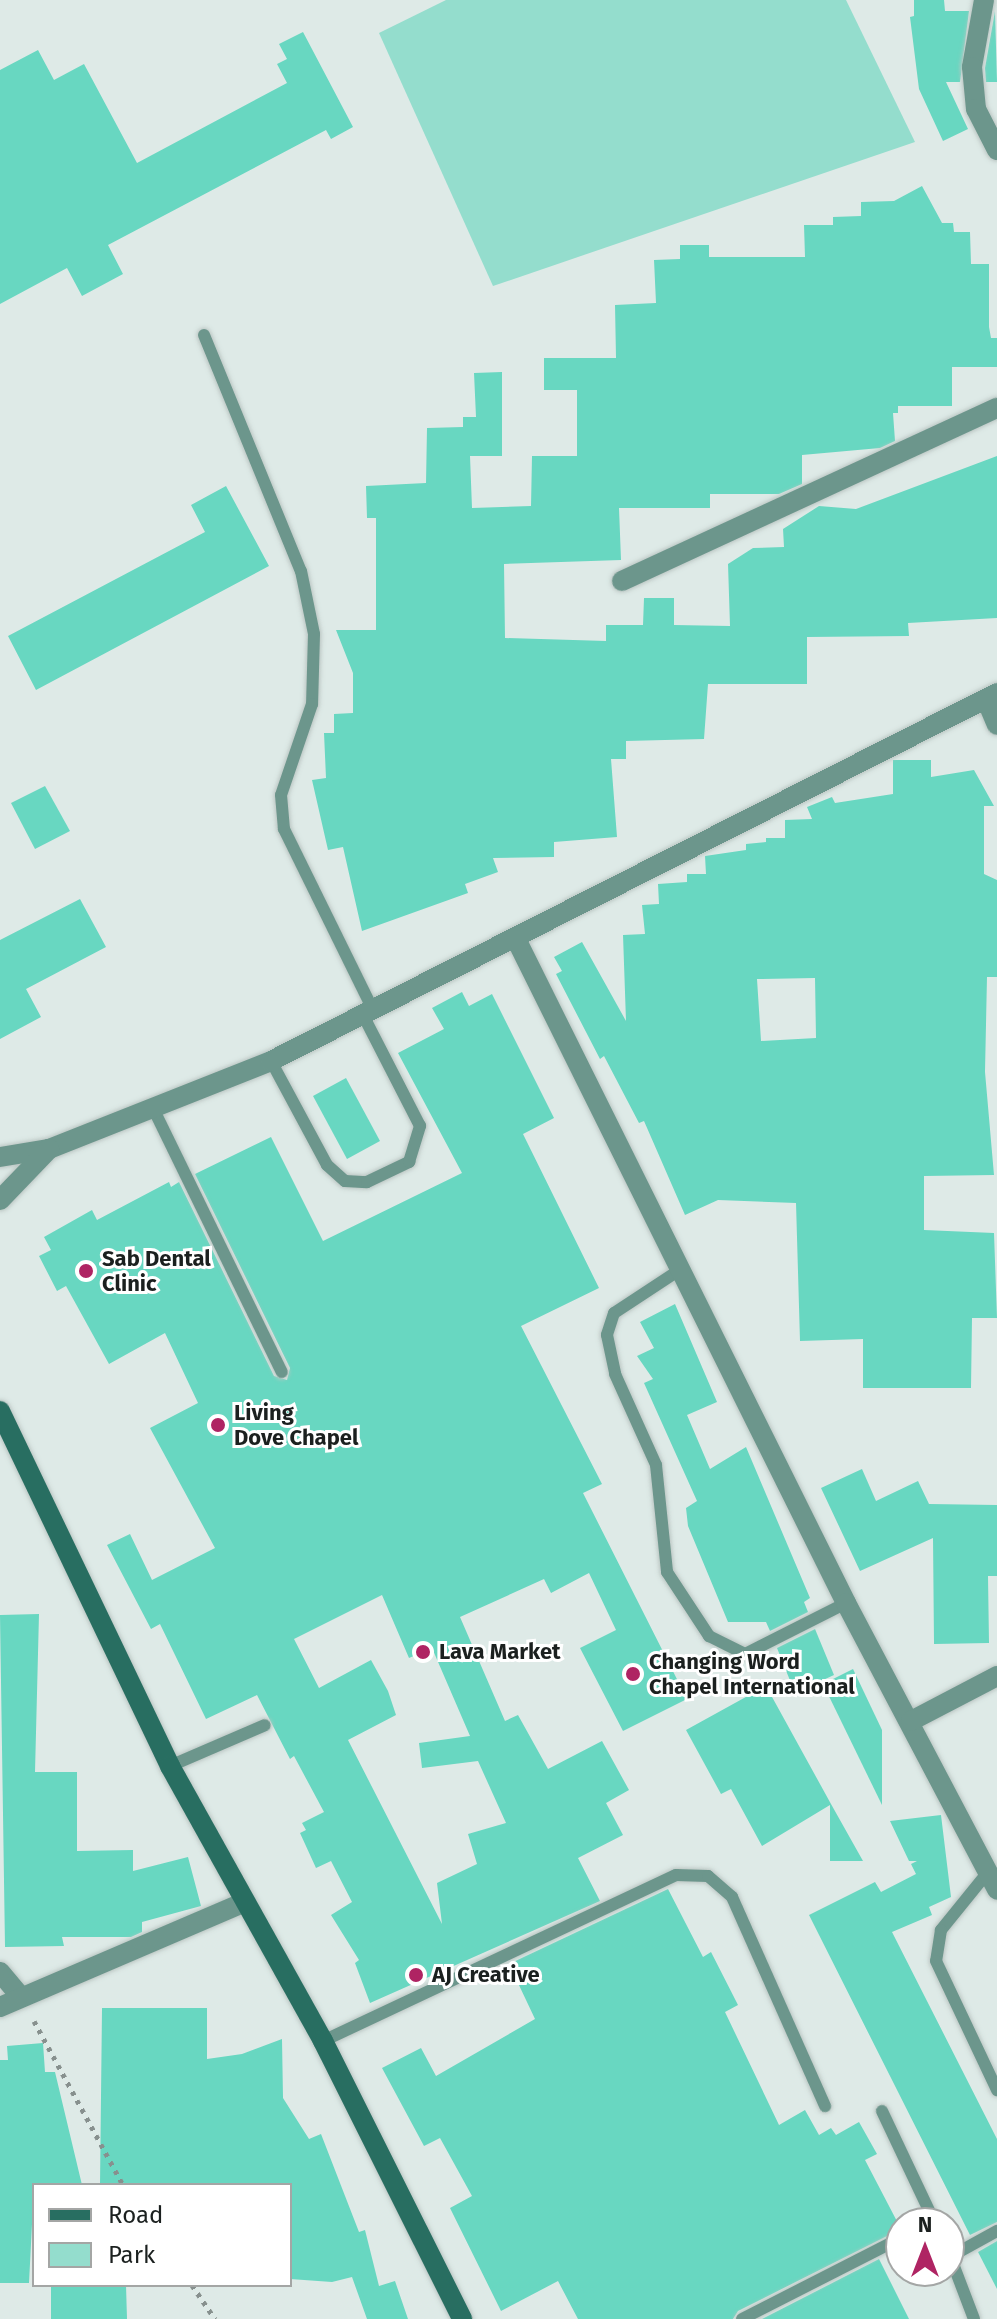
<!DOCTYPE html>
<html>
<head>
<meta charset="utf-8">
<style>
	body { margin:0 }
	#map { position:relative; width:997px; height:2319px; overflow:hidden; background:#deeae7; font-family:"Fira Sans",sans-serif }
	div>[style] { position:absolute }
	.green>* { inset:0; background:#94ddcd }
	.building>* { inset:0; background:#68d7c1 }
	.path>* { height:5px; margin-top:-2.5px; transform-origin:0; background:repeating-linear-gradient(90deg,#87908e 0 4px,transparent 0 10px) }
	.roads { filter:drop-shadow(0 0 2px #bbc6c3) drop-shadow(0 0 2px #bbc6c3) }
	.lane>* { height:12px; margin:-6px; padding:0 6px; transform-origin:6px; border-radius:6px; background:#6c968c }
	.street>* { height:20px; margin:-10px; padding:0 10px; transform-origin:10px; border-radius:10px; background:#6c968c }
	.secondary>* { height:20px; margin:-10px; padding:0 10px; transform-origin:10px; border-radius:10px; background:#286e61 }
	.dots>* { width:22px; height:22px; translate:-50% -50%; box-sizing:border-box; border:4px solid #fff; border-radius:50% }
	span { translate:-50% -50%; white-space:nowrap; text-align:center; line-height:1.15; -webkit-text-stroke:6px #fff; paint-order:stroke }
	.poi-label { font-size:22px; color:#1b201f; font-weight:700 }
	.left { translate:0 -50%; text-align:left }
	.legend { position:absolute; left:32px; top:2183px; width:260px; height:104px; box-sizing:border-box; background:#fff; border:2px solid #a4a6a5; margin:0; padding:10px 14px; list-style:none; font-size:24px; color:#1b201f }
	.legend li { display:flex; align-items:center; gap:16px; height:40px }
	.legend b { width:40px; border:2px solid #a4a6a5 }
	.north { position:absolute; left:885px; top:2207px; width:80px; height:80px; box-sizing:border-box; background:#fff; border:2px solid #a4a6a5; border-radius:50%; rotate:0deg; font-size:22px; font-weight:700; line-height:32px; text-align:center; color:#1b201f }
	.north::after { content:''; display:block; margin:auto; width:28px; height:36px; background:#af2463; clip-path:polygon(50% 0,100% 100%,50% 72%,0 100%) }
</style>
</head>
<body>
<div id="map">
	<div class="green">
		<i style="clip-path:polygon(446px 0,846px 0,915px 142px,493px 286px,379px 33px)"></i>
	</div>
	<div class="building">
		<i style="clip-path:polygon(914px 0,944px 0,945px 11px,969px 11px,960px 82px,946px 82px,968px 129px,943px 141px,919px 89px,910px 17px,914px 16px)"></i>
		<i style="clip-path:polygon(995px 11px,997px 82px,986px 82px,985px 68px)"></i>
		<i style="clip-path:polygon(303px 32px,353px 127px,331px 139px,326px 130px,108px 245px,123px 274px,82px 296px,67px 268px,0 304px,0 70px,38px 50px,54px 80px,84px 64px,137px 163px,287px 83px,277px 64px,287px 59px,279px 44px)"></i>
		<i style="clip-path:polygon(922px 186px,942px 223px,953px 223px,954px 232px,970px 232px,971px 264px,989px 264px,989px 327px,991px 338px,997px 338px,997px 367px,952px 367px,952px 406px,898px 406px,898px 413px,893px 413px,895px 441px,880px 448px,802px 455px,802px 484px,779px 494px,710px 494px,710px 508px,619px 508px,621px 560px,504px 564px,505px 638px,606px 641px,606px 625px,643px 625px,644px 598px,674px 598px,674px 625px,730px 626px,728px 564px,753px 548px,784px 547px,783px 529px,819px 506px,856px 509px,997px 456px,997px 618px,908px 623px,909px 636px,807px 637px,807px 684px,708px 684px,704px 739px,626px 741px,626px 759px,611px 759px,617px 837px,554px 842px,554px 857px,493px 858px,498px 872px,465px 884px,468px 893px,362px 931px,343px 847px,328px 850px,312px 780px,326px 778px,324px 733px,334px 733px,334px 714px,353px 713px,353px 673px,336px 630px,376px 630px,376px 518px,367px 518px,366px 486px,426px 483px,427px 428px,463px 427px,463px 417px,476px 417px,474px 373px,502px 372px,502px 456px,470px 456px,472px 508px,531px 506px,532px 456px,577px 456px,577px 390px,544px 390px,544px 358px,616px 358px,615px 305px,656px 303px,654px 260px,680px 259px,680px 245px,709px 245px,709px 257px,805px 257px,804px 225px,833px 225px,833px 217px,861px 216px,861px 202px,894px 201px)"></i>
		<i style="clip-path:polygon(226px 486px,269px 566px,36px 690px,8px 636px,205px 532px,191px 505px)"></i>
		<i style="clip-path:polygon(evenodd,893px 760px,931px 760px,931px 777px,974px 770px,994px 806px,984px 806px,984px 874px,997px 880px,997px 977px,987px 977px,985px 1072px,994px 1175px,924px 1176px,924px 1230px,994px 1233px,997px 1318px,972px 1318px,971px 1388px,863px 1388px,863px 1339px,800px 1341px,796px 1203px,718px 1200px,685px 1215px,644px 1121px,639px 1123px,604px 1056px,600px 1059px,556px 974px,562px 971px,554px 957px,582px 942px,626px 1021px,623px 935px,645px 934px,642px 905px,659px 904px,658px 884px,687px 882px,687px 874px,706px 874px,705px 856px,746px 850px,746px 844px,766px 842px,766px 838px,785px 838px,785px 820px,812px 819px,807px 807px,832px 797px,835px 803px,893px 794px,893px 760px,815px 978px,816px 1038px,761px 1041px,757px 979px,815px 978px)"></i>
		<i style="clip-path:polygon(45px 786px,70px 831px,35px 849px,11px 803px)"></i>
		<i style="clip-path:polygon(80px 899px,106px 947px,26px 989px,41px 1017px,0 1039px,0 940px)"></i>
		<i style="clip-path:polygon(evenodd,462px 992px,469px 1006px,492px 994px,554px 1118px,523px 1134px,599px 1288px,521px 1326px,602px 1484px,583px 1493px,687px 1699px,623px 1731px,580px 1648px,616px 1630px,589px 1573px,551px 1593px,544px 1579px,460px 1617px,505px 1721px,518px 1715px,548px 1769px,602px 1741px,629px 1790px,606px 1803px,623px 1835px,578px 1858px,600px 1901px,370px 2003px,355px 1963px,359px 1960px,331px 1915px,352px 1902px,331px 1861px,316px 1868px,300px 1833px,306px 1830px,302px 1823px,324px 1812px,294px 1756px,290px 1759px,257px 1695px,206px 1719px,160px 1624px,151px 1629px,107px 1545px,130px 1534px,152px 1580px,215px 1548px,150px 1428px,198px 1403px,165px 1333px,109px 1364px,66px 1286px,57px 1291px,39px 1256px,51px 1250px,44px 1237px,92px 1210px,97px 1220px,169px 1182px,171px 1187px,179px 1182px,274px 1376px,287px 1380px,290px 1368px,195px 1174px,271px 1137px,323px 1241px,462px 1173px,398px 1053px,444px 1029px,432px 1008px,462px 992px,382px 1595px,409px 1658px,432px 1648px,470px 1736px,419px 1743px,422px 1768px,478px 1761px,506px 1823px,468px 1834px,477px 1864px,437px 1883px,442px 1924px,348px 1740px,396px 1715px,388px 1691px,371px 1660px,319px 1688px,294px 1639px,382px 1595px)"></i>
		<i style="clip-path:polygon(346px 1078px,380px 1141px,347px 1159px,313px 1096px)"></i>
		<i style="clip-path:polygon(675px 1304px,717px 1402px,687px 1415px,710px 1469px,746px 1447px,810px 1598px,804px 1602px,808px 1612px,770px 1631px,766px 1622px,728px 1622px,688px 1526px,686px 1508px,697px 1501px,644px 1383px,653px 1379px,637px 1356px,654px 1348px,640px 1322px)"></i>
		<i style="clip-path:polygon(862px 1469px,876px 1501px,918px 1481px,929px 1504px,997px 1505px,997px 1576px,988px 1576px,989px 1643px,934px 1644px,933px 1538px,860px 1571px,821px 1488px)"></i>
		<i style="clip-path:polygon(39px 1614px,35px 1772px,77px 1772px,77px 1851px,133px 1850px,133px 1871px,188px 1857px,201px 1906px,142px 1922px,142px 1932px,131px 1937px,62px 1937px,64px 1946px,5px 1947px,0 1615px)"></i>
		<i style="clip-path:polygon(815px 1629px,834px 1675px,795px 1693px,777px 1648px)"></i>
		<i style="clip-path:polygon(853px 1669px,882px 1730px,882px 1805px,823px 1684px)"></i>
		<i style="clip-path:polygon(766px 1686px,831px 1804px,863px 1861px,830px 1861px,830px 1805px,762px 1846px,731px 1789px,721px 1794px,686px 1730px)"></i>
		<i style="clip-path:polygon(941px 1815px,951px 1897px,929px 1907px,932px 1915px,892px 1932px,997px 2139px,997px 2222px,970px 2235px,809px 1915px,875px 1882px,881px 1892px,916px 1874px,911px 1864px,917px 1861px,909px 1861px,890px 1821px)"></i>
		<i style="clip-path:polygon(668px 1889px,703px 1957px,711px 1952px,738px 2005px,725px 2012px,779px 2125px,805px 2110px,819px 2135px,831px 2128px,836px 2135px,859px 2122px,877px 2154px,865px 2160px,901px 2229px,738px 2311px,733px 2319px,578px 2319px,558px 2281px,501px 2311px,450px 2208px,472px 2196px,440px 2138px,424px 2146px,382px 2068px,421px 2048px,436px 2076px,535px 2019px,509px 1964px)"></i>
		<i style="clip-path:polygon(102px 2008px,207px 2008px,207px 2059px,242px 2054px,282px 2039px,283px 2098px,309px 2139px,321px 2134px,359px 2232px,365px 2230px,379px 2286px,395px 2281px,408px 2319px,367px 2319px,352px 2277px,332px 2282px,290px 2279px,290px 2185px,100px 2185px)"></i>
		<i style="clip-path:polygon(43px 2043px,45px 2072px,55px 2072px,82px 2185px,34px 2185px,29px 2283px,0 2283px,0 2060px,8px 2060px,7px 2046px)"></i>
		<i style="clip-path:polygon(997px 2241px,997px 2289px,978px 2252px)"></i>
		<i style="clip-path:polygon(879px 2259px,909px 2319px,762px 2319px)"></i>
		<i style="clip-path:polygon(51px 2285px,126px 2285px,127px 2319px,51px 2319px)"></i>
	</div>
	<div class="path">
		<i style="left:34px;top:2021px;width:187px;rotate:61.5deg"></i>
		<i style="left:192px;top:2285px;width:41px;rotate:55.9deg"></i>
	</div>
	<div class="roads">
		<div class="lane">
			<i style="left:204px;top:335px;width:255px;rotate:67.7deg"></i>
			<i style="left:301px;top:571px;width:64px;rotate:78.3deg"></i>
			<i style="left:314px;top:634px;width:70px;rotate:91.6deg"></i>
			<i style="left:312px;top:704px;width:96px;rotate:108.8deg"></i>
			<i style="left:281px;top:795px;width:34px;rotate:85deg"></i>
			<i style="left:284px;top:829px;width:204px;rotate:63.8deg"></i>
			<i style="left:271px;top:1061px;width:118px;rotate:61.7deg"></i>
			<i style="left:327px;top:1165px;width:24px;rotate:42deg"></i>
			<i style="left:345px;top:1181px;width:22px;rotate:3deg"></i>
			<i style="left:367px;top:1182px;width:47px;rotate:-25.5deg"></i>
			<i style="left:409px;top:1162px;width:38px;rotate:-73deg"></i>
			<i style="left:420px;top:1126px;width:123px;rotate:-117.2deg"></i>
			<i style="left:152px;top:1106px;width:296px;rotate:64deg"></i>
			<i style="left:681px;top:1269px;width:80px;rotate:146.7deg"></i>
			<i style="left:614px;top:1313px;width:23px;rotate:108deg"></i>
			<i style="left:607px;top:1335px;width:40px;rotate:78deg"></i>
			<i style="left:615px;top:1374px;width:100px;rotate:65.7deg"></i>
			<i style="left:656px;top:1465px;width:108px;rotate:84.1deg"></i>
			<i style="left:667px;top:1572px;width:77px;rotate:56.7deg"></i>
			<i style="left:709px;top:1636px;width:40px;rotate:26.6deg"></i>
			<i style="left:745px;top:1654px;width:113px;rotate:-26.8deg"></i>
			<i style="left:170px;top:1766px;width:103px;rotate:-23.3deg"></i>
			<i style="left:988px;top:1872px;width:75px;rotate:129deg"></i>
			<i style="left:941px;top:1930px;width:31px;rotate:99deg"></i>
			<i style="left:936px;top:1961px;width:143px;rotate:64.7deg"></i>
			<i style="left:323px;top:2041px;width:390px;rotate:-25.2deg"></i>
			<i style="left:676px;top:1875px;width:32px;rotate:2deg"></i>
			<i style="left:708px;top:1876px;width:32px;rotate:41deg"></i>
			<i style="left:732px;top:1897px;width:229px;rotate:66deg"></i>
			<i style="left:882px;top:2111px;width:124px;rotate:64.7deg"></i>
			<i style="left:742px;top:2319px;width:178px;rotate:-27deg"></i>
			<i style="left:974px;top:2319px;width:62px;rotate:-110.8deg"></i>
			<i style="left:952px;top:2261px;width:9px;rotate:-58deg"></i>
			<i style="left:957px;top:2253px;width:46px;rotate:-28.8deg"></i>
		</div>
		<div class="street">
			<i style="left:984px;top:0;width:68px;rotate:100.2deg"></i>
			<i style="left:972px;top:67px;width:42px;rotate:84.6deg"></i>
			<i style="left:976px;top:109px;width:46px;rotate:62.9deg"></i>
			<i style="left:622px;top:581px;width:413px;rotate:-24.8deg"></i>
			<i style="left:986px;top:699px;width:28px;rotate:67deg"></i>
			<i style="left:516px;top:939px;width:741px;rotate:63.57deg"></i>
			<i style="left:846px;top:1603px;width:324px;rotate:62.2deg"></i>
			<i style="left:0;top:1157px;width:50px;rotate:-9.3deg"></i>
			<i style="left:49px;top:1149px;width:239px;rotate:-21.6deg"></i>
			<i style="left:271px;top:1061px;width:814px;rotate:-26.88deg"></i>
			<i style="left:0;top:1200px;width:71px;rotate:-46.1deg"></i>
			<i style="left:911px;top:1721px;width:97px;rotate:-27.6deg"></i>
			<i style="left:0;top:1972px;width:33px;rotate:50deg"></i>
			<i style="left:0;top:2007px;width:264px;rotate:-23.2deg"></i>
		</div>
		<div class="secondary">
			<i style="left:0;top:1411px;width:394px;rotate:64.4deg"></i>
			<i style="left:170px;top:1766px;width:315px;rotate:60.9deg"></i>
			<i style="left:323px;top:2041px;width:311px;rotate:63.4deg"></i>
		</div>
	</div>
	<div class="dots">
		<i style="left:86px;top:1271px;background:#af2463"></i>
		<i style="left:218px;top:1425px;background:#af2463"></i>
		<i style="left:423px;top:1652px;background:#af2463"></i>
		<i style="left:633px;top:1674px;background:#af2463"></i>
		<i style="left:416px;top:1975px;background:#af2463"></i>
	</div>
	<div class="poi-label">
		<span class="left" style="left:102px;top:1271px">Sab Dental<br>Clinic</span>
		<span class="left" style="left:234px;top:1425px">Living<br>Dove Chapel</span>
		<span class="left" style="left:439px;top:1652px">Lava Market</span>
		<span class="left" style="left:649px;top:1674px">Changing Word<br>Chapel International</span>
		<span class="left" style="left:432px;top:1975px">AJ Creative</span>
	</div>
	<ul class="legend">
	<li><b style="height:10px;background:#286e61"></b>Road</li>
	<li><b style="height:22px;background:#94ddcd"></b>Park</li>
	</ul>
	<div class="north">N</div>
</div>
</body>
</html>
